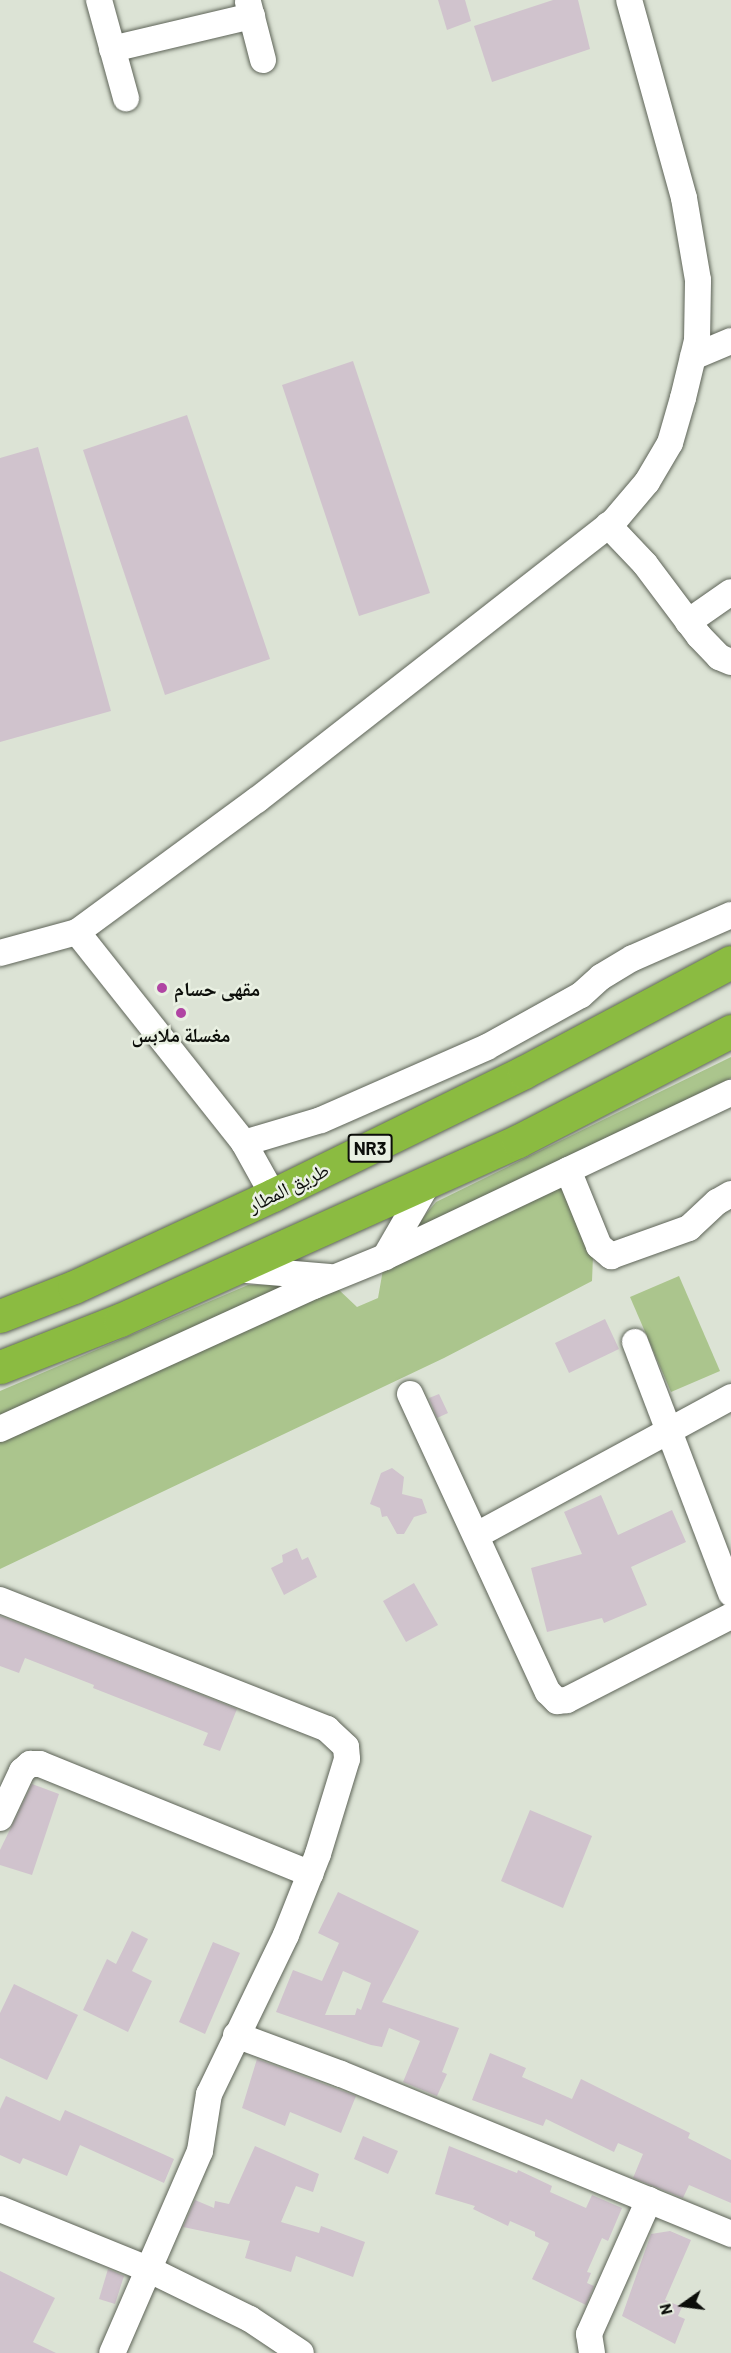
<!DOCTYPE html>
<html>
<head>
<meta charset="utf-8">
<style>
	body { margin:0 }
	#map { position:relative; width:731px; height:2353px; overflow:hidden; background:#dce3d5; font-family:Barlow,"Noto Naskh Arabic",sans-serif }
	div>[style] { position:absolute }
	.green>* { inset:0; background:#abc58d }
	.building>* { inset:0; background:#d0c3cd }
	.roads { filter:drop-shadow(0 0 2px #5e6458) drop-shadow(0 0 2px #5e6458) }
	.minor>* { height:26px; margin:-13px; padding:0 13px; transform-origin:13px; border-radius:13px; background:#fff }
	.highway>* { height:33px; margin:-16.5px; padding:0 16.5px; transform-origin:16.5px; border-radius:16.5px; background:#8bbb41 }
	.dots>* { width:16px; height:16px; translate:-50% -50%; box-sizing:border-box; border:3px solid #e9f0e2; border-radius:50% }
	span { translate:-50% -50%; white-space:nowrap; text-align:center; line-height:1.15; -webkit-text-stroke:5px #e9f0e2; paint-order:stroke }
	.shield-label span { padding:2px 4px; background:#e9f0e2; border:2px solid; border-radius:4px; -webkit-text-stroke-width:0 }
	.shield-label { font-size:18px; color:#0c0e0a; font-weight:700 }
	.poi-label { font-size:20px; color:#0c0e0a; font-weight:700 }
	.left { translate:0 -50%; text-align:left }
	.street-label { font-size:20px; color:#0c0e0a }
	.north { position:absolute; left:653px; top:2275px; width:60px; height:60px; -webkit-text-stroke:4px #e9f0e2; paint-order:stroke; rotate:256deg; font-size:16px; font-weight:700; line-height:24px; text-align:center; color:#0c0e0a }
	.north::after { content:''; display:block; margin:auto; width:21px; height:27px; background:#0c0e0a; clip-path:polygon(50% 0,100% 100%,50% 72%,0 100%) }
</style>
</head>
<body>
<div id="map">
	<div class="green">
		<i style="clip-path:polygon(731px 1057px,731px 1078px,411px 1232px,436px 1202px)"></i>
		<i style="clip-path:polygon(558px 1187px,565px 1188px,593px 1256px,592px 1281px,444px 1358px,0 1569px,0 1435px,338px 1289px,357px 1307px,378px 1298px,384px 1264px)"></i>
		<i style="clip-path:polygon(679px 1276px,720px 1371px,671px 1392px,630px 1297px)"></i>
		<i style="clip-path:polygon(248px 1285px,288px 1285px,0 1416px,0 1391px)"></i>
	</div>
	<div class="building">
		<i style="clip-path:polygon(438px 0,465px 0,471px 21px,447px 30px)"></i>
		<i style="clip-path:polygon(553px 0,578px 0,590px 49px,492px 82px,474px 26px)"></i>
		<i style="clip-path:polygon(353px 361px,430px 593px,359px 616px,282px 385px)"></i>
		<i style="clip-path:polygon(187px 415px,270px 659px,165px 695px,83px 450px)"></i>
		<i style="clip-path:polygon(38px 447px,111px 711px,0 742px,0 458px)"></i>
		<i style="clip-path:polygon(605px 1319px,619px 1349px,569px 1373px,555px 1343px)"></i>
		<i style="clip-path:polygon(439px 1394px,448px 1413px,437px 1418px,429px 1398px)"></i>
		<i style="clip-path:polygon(392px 1468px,404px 1477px,402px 1494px,422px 1499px,427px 1513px,414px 1517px,404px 1534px,397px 1534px,387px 1516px,382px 1517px,380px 1508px,370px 1504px,381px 1473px)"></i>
		<i style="clip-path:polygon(601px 1495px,618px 1535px,672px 1510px,686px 1542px,631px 1567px,647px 1605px,604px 1623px,602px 1618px,547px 1632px,531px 1568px,582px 1554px,564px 1512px)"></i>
		<i style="clip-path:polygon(297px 1548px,302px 1560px,308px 1557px,317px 1577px,284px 1595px,271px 1568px,283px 1562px,282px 1555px)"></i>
		<i style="clip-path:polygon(414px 1583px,438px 1625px,406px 1642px,383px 1601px)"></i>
		<i style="clip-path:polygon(0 1616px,237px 1709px,220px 1751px,203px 1745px,208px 1733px,93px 1688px,94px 1685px,25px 1658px,19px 1673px,0 1666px)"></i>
		<i style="clip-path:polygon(32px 1784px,59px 1794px,32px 1875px,0 1865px,0 1850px)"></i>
		<i style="clip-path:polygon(530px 1810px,592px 1836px,563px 1908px,501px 1881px)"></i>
		<i style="clip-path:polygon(evenodd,338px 1892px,419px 1931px,382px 2002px,459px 2028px,442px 2072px,447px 2074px,437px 2096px,403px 2082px,420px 2041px,389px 2028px,382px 2047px,371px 2045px,276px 2012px,293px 1970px,322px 1981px,339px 1943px,318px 1933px,338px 1892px,343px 1971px,371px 1983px,361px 2010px,357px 2008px,355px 2015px,325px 2015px,343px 1971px)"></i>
		<i style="clip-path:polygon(132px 1931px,148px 1939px,132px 1971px,152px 1981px,128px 2032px,83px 2010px,107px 1959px,116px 1964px)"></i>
		<i style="clip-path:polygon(213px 1942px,240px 1953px,205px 2034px,179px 2022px)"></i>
		<i style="clip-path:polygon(14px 1984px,78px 2015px,47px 2080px,0 2058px,0 2013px)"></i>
		<i style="clip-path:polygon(490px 2053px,526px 2068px,522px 2077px,572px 2099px,581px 2079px,690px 2133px,688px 2138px,731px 2160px,731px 2203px,689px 2185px,683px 2198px,633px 2178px,643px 2154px,618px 2143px,614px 2152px,546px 2119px,543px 2126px,472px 2100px)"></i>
		<i style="clip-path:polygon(257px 2059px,356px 2096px,341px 2133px,290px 2112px,285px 2126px,242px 2108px)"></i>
		<i style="clip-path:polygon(6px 2096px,60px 2121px,65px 2110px,174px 2159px,164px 2183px,80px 2145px,67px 2176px,23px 2158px,20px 2164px,0 2155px,0 2109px)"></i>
		<i style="clip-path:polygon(363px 2136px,398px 2151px,388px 2174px,354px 2159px)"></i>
		<i style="clip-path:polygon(255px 2146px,319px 2174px,313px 2192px,296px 2186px,281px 2222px,319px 2233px,321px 2226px,365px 2242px,353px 2277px,296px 2256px,291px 2272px,245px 2258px,250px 2241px,183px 2227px,195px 2200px,214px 2208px,215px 2201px,229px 2204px)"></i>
		<i style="clip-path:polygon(449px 2146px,517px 2173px,518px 2170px,552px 2186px,550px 2192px,586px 2208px,592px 2195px,622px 2208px,608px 2241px,602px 2238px,587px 2272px,591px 2273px,587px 2283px,594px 2286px,586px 2305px,532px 2279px,549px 2243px,535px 2236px,535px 2232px,510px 2221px,508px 2226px,473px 2209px,475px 2206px,435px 2194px)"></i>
		<i style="clip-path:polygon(670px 2231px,691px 2240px,665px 2300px,682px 2307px,678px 2316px,685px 2319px,675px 2344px,622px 2316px,651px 2234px)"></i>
		<i style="clip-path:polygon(108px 2269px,124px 2276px,115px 2304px,99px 2299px)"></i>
		<i style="clip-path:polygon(0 2271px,55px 2298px,33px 2342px,56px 2353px,0 2353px)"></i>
	</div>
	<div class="roads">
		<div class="minor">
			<i style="left:99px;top:0;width:102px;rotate:74.6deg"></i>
			<i style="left:248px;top:2px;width:60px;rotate:75.5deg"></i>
			<i style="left:112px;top:49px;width:144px;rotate:-13.3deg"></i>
			<i style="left:693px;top:357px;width:41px;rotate:-22.8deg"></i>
			<i style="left:608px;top:525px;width:54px;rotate:46.5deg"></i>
			<i style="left:645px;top:564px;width:90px;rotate:53.1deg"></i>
			<i style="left:699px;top:636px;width:29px;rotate:46deg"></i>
			<i style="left:719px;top:657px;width:13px;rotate:23deg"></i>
			<i style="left:688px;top:622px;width:52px;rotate:-34.9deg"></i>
			<i style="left:77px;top:932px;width:269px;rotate:51.6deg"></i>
			<i style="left:244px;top:1143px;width:60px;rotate:60.9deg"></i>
			<i style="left:0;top:953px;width:80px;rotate:-15.3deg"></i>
			<i style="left:77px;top:932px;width:223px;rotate:-36.3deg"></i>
			<i style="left:257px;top:800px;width:453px;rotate:-38deg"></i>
			<i style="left:614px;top:521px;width:51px;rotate:-49.8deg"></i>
			<i style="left:647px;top:482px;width:45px;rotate:-59.5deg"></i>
			<i style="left:670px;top:443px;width:47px;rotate:-73.9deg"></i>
			<i style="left:683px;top:398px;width:60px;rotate:-76.4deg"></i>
			<i style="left:697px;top:340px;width:60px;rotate:-89deg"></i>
			<i style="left:698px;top:280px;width:83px;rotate:-99.7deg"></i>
			<i style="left:684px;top:198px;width:205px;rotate:-105.5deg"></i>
			<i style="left:244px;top:1143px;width:80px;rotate:-16.6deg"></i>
			<i style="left:321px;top:1120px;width:181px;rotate:-23.7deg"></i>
			<i style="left:487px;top:1047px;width:107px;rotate:-29deg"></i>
			<i style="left:581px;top:995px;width:27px;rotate:-42deg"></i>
			<i style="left:601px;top:977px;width:37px;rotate:-31deg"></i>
			<i style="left:633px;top:958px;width:107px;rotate:-23.7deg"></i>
			<i style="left:568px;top:1170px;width:82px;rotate:67.8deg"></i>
			<i style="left:599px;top:1246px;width:16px;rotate:40deg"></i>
			<i style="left:611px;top:1256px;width:83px;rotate:-19.7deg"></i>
			<i style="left:689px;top:1228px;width:38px;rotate:-43deg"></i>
			<i style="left:717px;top:1202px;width:16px;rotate:-30deg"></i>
			<i style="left:385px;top:1257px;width:88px;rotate:-59.9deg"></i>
			<i style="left:235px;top:1269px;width:95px;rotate:4.8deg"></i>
			<i style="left:635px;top:1342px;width:269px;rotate:69.1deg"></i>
			<i style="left:410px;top:1394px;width:328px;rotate:65.2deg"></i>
			<i style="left:548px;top:1692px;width:13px;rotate:45deg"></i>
			<i style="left:557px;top:1701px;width:10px;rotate:-6deg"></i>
			<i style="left:567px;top:1700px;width:184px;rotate:-27.1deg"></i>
			<i style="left:0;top:1429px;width:345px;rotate:-24.5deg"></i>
			<i style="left:314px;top:1286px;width:77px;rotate:-22.2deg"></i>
			<i style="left:385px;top:1257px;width:383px;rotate:-25.4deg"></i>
			<i style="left:477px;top:1535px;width:289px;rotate:-28.5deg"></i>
			<i style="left:0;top:1600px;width:352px;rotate:21.5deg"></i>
			<i style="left:327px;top:1729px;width:26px;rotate:43deg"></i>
			<i style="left:346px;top:1747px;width:12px;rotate:85deg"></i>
			<i style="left:347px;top:1759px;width:99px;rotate:107deg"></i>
			<i style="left:318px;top:1854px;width:87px;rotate:111.6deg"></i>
			<i style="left:286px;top:1935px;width:177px;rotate:115.8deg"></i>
			<i style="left:209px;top:2094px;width:58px;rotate:99deg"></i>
			<i style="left:200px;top:2151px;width:220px;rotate:113.5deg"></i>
			<i style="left:0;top:1818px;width:52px;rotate:-64.9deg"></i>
			<i style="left:22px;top:1771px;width:11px;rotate:-41deg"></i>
			<i style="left:30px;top:1764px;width:10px"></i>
			<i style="left:40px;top:1764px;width:292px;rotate:22.1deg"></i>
			<i style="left:236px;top:2035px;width:112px;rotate:20.4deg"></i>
			<i style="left:341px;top:2074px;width:422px;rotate:22.3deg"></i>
			<i style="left:0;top:2209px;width:162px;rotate:22.1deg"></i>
			<i style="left:150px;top:2270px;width:111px;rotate:26.1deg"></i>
			<i style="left:250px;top:2319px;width:61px;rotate:33.7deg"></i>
			<i style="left:592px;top:2353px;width:19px;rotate:-99deg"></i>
			<i style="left:589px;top:2334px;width:147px;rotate:-65.9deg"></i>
		</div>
		<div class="highway">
			<i style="left:0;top:1316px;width:79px;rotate:-21.4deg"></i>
			<i style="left:74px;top:1287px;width:219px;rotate:-24.8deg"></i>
			<i style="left:273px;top:1195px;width:280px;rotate:-26.1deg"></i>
			<i style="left:524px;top:1072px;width:234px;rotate:-28deg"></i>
			<i style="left:0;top:1367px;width:129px;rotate:-21.4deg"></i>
			<i style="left:120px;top:1320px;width:436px;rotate:-24.2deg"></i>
			<i style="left:518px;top:1141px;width:240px;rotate:-27.3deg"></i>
		</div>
	</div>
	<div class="dots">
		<i style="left:162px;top:988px;background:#b044a3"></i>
		<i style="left:181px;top:1013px;background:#b044a3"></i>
	</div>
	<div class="shield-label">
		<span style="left:370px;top:1148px">NR3</span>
	</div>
	<div class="poi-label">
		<span class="left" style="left:174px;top:988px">مقهى حسام</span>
		<span style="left:181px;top:1034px">مغسلة ملابس</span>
	</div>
	<div class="street-label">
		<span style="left:288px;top:1187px;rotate:-26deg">طريق المطار</span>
	</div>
	<div class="north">N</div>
</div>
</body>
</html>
